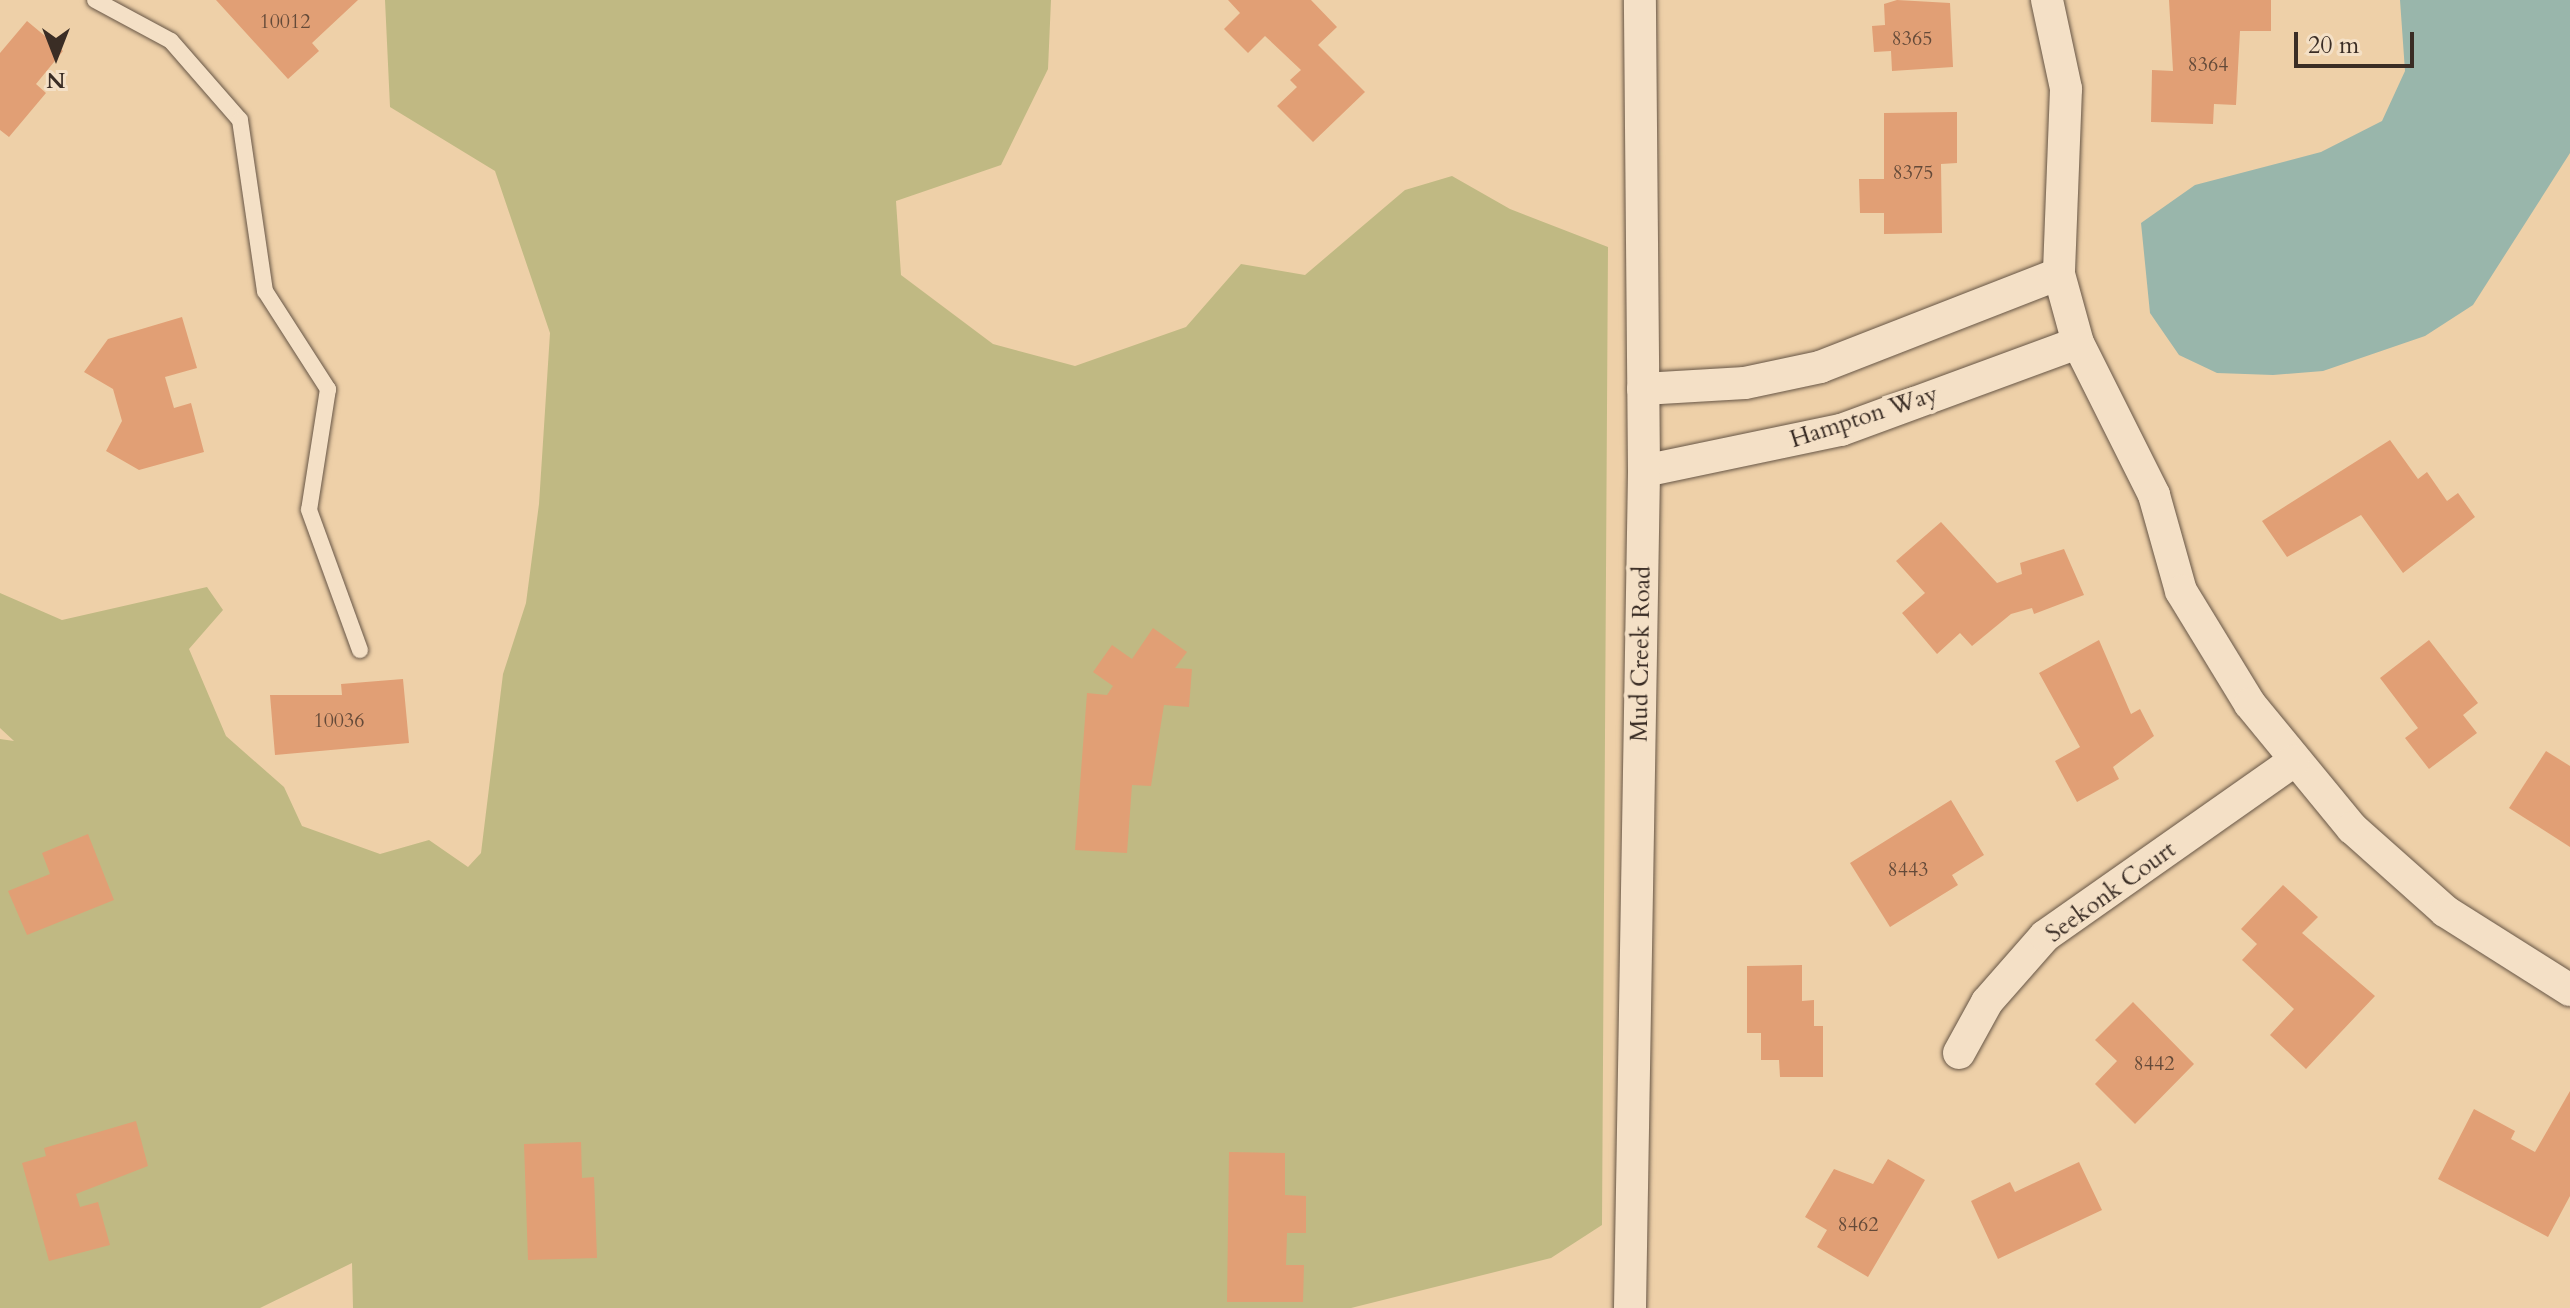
<!DOCTYPE html>
<html>
<head>
<meta charset="utf-8">
<style>
	body { margin:0 }
	#map { position:relative; width:2570px; height:1308px; overflow:hidden; background:#eed0a8; font-family:Cardo,serif }
	div>[style] { position:absolute }
	.green>* { inset:0; background:#c0b983 }
	.water>* { inset:0; background:#99b6ab }
	.building>* { inset:0; background:#e19f75 }
	.roads { filter:drop-shadow(0 0 2px #675646) drop-shadow(0 0 2px #675646) }
	.lane>* { height:16px; margin:-8px; padding:0 8px; transform-origin:8px; border-radius:8px; background:#f4e0c6 }
	.street>* { height:32px; margin:-16px; padding:0 16px; transform-origin:16px; border-radius:16px; background:#f4e0c6 }
	span { translate:-50% -50%; white-space:nowrap; text-align:center; line-height:1.15; -webkit-text-stroke:8px #f4e0c6; paint-order:stroke }
	.number-label { font-size:20px; color:#644a39 }
	.number-label span { -webkit-text-stroke-width:0 }
	.street-label { font-size:24px; color:#3a2d25 }
	.north { position:absolute; left:16px; top:16px; width:80px; height:80px; -webkit-text-stroke:6px #f4e0c6; paint-order:stroke; rotate:180deg; font-size:22px; font-weight:700; line-height:32px; text-align:center; color:#3a2d25 }
	.north::after { content:''; display:block; margin:auto; width:28px; height:36px; background:#3a2d25; clip-path:polygon(50% 0,100% 100%,50% 72%,0 100%) }
	.scale { position:absolute; left:2294px; top:32px; width:120px; height:36px; box-sizing:border-box; border:4px solid #3a2d25; border-top:0; padding-left:10px; font-size:24px; line-height:28px; white-space:nowrap; color:#3a2d25; -webkit-text-stroke:6px #f4e0c6; paint-order:stroke }
</style>
</head>
<body>
<div id="map">
	<div class="green">
		<i style="clip-path:polygon(385px 0,1051px 0,1048px 69px,1001px 165px,896px 201px,901px 275px,993px 344px,1075px 366px,1186px 327px,1241px 264px,1305px 275px,1405px 190px,1452px 176px,1510px 209px,1608px 247px,1602px 1225px,1551px 1258px,1351px 1308px,353px 1308px,352px 1263px,260px 1308px,0 1308px,0 739px,14px 741px,0 728px,0 593px,62px 620px,207px 587px,223px 610px,189px 649px,226px 736px,284px 787px,302px 826px,380px 854px,429px 840px,468px 867px,481px 853px,503px 674px,526px 603px,539px 504px,550px 333px,495px 171px,390px 107px)"></i>
	</div>
	<div class="water">
		<i style="clip-path:polygon(2400px 0,2570px 0,2570px 153px,2473px 305px,2425px 336px,2323px 371px,2273px 375px,2217px 373px,2179px 355px,2150px 313px,2141px 223px,2195px 185px,2321px 152px,2382px 121px,2405px 71px)"></i>
	</div>
	<div class="building">
		<i style="clip-path:polygon(216px 0,358px 0,312px 43px,319px 51px,288px 79px)"></i>
		<i style="clip-path:polygon(1228px 0,1311px 0,1337px 27px,1318px 45px,1365px 92px,1313px 142px,1277px 106px,1297px 87px,1290px 80px,1301px 70px,1265px 36px,1248px 53px,1224px 29px,1240px 13px)"></i>
		<i style="clip-path:polygon(1897px 0,1950px 3px,1953px 67px,1892px 71px,1891px 51px,1874px 52px,1872px 26px,1885px 25px,1884px 4px)"></i>
		<i style="clip-path:polygon(2169px 0,2271px 0,2271px 31px,2240px 31px,2236px 105px,2214px 104px,2213px 124px,2151px 122px,2152px 70px,2173px 71px)"></i>
		<i style="clip-path:polygon(27px 21px,63px 51px,36px 84px,46px 93px,9px 137px,0 130px,0 53px)"></i>
		<i style="clip-path:polygon(1957px 112px,1957px 163px,1941px 164px,1942px 233px,1884px 234px,1884px 213px,1860px 213px,1859px 179px,1884px 179px,1884px 113px)"></i>
		<i style="clip-path:polygon(182px 317px,197px 368px,165px 377px,174px 408px,191px 403px,204px 452px,139px 470px,106px 451px,122px 421px,113px 389px,84px 372px,108px 339px)"></i>
		<i style="clip-path:polygon(2390px 440px,2418px 479px,2427px 472px,2447px 501px,2458px 493px,2475px 517px,2403px 573px,2361px 515px,2287px 557px,2262px 521px)"></i>
		<i style="clip-path:polygon(1941px 522px,1997px 583px,2022px 574px,2020px 563px,2064px 549px,2084px 595px,2034px 614px,2032px 608px,2011px 614px,1972px 646px,1960px 633px,1937px 654px,1902px 613px,1925px 593px,1896px 561px)"></i>
		<i style="clip-path:polygon(1153px 628px,1187px 652px,1175px 668px,1192px 669px,1189px 707px,1164px 705px,1151px 786px,1132px 785px,1127px 853px,1075px 850px,1087px 693px,1107px 695px,1113px 686px,1093px 672px,1112px 645px,1132px 659px)"></i>
		<i style="clip-path:polygon(2099px 640px,2131px 714px,2140px 709px,2154px 736px,2113px 767px,2119px 779px,2077px 802px,2055px 761px,2080px 747px,2039px 673px)"></i>
		<i style="clip-path:polygon(2429px 640px,2478px 703px,2463px 715px,2477px 733px,2429px 769px,2405px 738px,2418px 728px,2380px 678px)"></i>
		<i style="clip-path:polygon(403px 679px,409px 743px,275px 755px,270px 695px,342px 695px,341px 684px)"></i>
		<i style="clip-path:polygon(2546px 751px,2570px 766px,2570px 847px,2509px 808px)"></i>
		<i style="clip-path:polygon(1951px 800px,1984px 855px,1952px 875px,1958px 885px,1890px 927px,1850px 863px)"></i>
		<i style="clip-path:polygon(88px 834px,114px 900px,27px 935px,8px 891px,50px 874px,42px 853px)"></i>
		<i style="clip-path:polygon(2283px 885px,2318px 917px,2302px 933px,2375px 996px,2306px 1069px,2270px 1035px,2294px 1009px,2242px 960px,2257px 944px,2241px 929px)"></i>
		<i style="clip-path:polygon(1802px 965px,1802px 1001px,1814px 1000px,1814px 1026px,1823px 1026px,1823px 1077px,1780px 1077px,1779px 1060px,1761px 1060px,1761px 1033px,1747px 1033px,1747px 966px)"></i>
		<i style="clip-path:polygon(2133px 1002px,2194px 1064px,2135px 1124px,2095px 1084px,2117px 1061px,2095px 1040px)"></i>
		<i style="clip-path:polygon(2570px 1091px,2570px 1196px,2548px 1237px,2438px 1179px,2474px 1109px,2515px 1131px,2511px 1139px,2535px 1152px)"></i>
		<i style="clip-path:polygon(136px 1121px,148px 1166px,76px 1194px,80px 1207px,98px 1202px,110px 1245px,49px 1261px,22px 1163px,46px 1156px,44px 1148px)"></i>
		<i style="clip-path:polygon(581px 1142px,582px 1178px,594px 1177px,597px 1258px,528px 1260px,524px 1144px)"></i>
		<i style="clip-path:polygon(1229px 1152px,1285px 1153px,1285px 1195px,1306px 1196px,1306px 1233px,1287px 1233px,1286px 1265px,1304px 1265px,1303px 1302px,1227px 1302px)"></i>
		<i style="clip-path:polygon(1888px 1159px,1925px 1180px,1868px 1277px,1817px 1247px,1827px 1230px,1805px 1217px,1834px 1169px,1873px 1184px)"></i>
		<i style="clip-path:polygon(2079px 1162px,2102px 1210px,1998px 1259px,1971px 1201px,2010px 1182px,2015px 1192px)"></i>
	</div>
	<div class="roads">
		<div class="lane">
			<i style="left:95px;top:0;width:86px;rotate:28.3deg"></i>
			<i style="left:171px;top:41px;width:105px;rotate:48.9deg"></i>
			<i style="left:240px;top:120px;width:173px;rotate:81.7deg"></i>
			<i style="left:265px;top:291px;width:117px;rotate:57.3deg"></i>
			<i style="left:328px;top:389px;width:122px;rotate:98.9deg"></i>
			<i style="left:309px;top:510px;width:149px;rotate:70deg"></i>
		</div>
		<div class="street">
			<i style="left:2047px;top:0;width:91px;rotate:77.9deg"></i>
			<i style="left:2066px;top:89px;width:185px;rotate:92.2deg"></i>
			<i style="left:2059px;top:274px;width:72px;rotate:74.6deg"></i>
			<i style="left:2078px;top:343px;width:170px;rotate:63.4deg"></i>
			<i style="left:2154px;top:495px;width:100px;rotate:74.3deg"></i>
			<i style="left:2181px;top:591px;width:132px;rotate:58.6deg"></i>
			<i style="left:2250px;top:704px;width:161px;rotate:50.6deg"></i>
			<i style="left:2352px;top:828px;width:125px;rotate:41.7deg"></i>
			<i style="left:2445px;top:911px;width:148px;rotate:32.3deg"></i>
			<i style="left:1643px;top:389px;width:102px;rotate:-3.4deg"></i>
			<i style="left:1745px;top:383px;width:77px;rotate:-12deg"></i>
			<i style="left:1820px;top:367px;width:256px;rotate:-21.3deg"></i>
			<i style="left:1644px;top:471px;width:201px;rotate:-11.8deg"></i>
			<i style="left:1841px;top:430px;width:252px;rotate:-20.2deg"></i>
			<i style="left:1959px;top:1053px;width:58px;rotate:-61.2deg"></i>
			<i style="left:1987px;top:1002px;width:88px;rotate:-48.7deg"></i>
			<i style="left:2045px;top:936px;width:304px;rotate:-35.1deg"></i>
			<i style="left:1630px;top:1308px;width:837px;rotate:-89.04deg"></i>
			<i style="left:1644px;top:471px;width:471px;rotate:-90.5deg"></i>
		</div>
	</div>
	<div class="number-label">
		<span style="left:285px;top:21px">10012</span>
		<span style="left:1912px;top:38px">8365</span>
		<span style="left:2208px;top:64px">8364</span>
		<span style="left:1913px;top:172px">8375</span>
		<span style="left:339px;top:720px">10036</span>
		<span style="left:1908px;top:869px">8443</span>
		<span style="left:2154px;top:1063px">8442</span>
		<span style="left:1858px;top:1224px">8462</span>
	</div>
	<div class="street-label">
		<span style="left:1864px;top:417px;rotate:-18deg">Hampton Way</span>
		<span style="left:1641px;top:654px;rotate:-89deg">Mud Creek Road</span>
		<span style="left:2111px;top:892px;rotate:-36deg">Seekonk Court</span>
	</div>
	<div class="north">N</div>
	<div class="scale">20 m</div>
</div>
</body>
</html>
